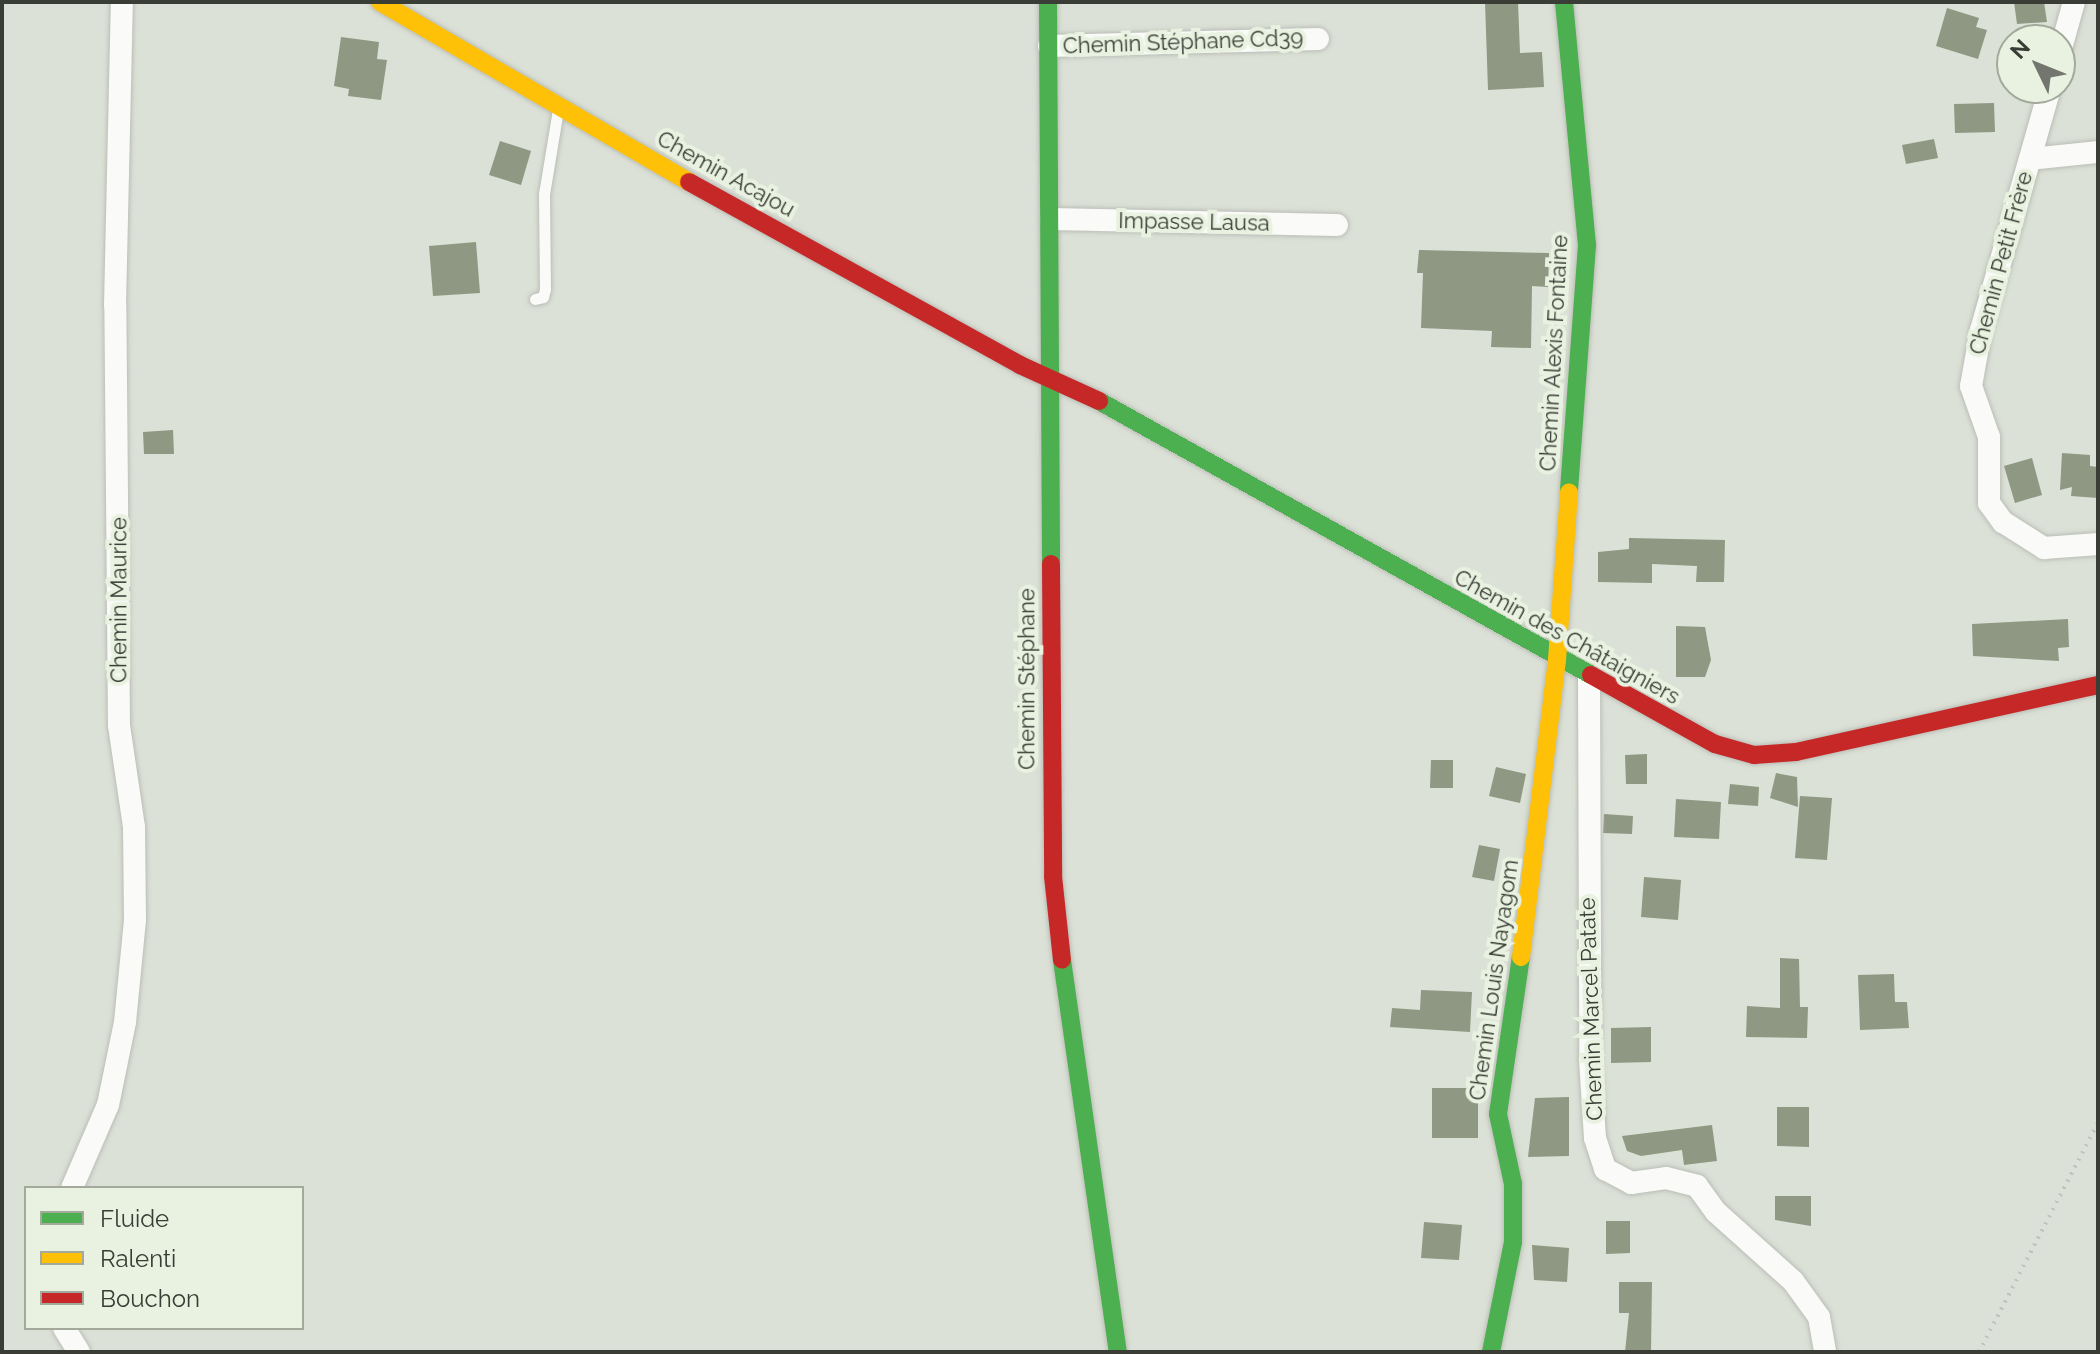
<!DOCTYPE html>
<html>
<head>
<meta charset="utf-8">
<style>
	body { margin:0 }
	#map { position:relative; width:2100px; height:1354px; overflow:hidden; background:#dce1d7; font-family:Raleway,sans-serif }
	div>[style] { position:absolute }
	.building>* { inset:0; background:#8f9882 }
	.path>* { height:4px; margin-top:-2px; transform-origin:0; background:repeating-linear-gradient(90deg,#c1c2be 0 2px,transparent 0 8px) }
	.roads { filter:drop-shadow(0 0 2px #babeb6) drop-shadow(0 0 2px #babeb6) }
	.lane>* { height:11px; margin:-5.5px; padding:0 5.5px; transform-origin:5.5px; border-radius:5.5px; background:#fafaf9 }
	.street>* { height:22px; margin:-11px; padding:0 11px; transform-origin:11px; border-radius:11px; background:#fafaf9 }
	.fast>* { height:18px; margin:-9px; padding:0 9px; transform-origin:9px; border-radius:9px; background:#4caf50 }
	.slow>* { height:18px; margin:-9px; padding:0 9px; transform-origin:9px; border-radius:9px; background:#ffc107 }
	.jam>* { height:18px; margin:-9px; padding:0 9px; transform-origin:9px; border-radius:9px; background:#c62828 }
	span { translate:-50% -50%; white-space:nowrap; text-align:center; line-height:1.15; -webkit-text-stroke:8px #e9f2e0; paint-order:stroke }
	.street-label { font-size:22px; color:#393d36 }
	.frame { position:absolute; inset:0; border:4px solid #393d36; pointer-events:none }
	.legend { position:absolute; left:24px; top:1186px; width:280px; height:144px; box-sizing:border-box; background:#e9f2e0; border:2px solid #a3aa9c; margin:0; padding:10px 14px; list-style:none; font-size:24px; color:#393d36 }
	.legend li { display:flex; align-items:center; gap:16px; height:40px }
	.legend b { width:40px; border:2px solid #a3aa9c }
	.north { position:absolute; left:1996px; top:24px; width:80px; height:80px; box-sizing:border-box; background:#e9f2e0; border:2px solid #a3aa9c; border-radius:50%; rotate:313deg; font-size:22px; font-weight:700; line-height:32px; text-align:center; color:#393d36 }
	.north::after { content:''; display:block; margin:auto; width:28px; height:36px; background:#72766e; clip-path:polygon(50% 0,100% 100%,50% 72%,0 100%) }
</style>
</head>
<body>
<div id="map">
	<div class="building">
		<i style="clip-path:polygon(1485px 2px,1518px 2px,1520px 53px,1542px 52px,1544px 87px,1488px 90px)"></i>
		<i style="clip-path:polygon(2014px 2px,2044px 2px,2047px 22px,2017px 24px)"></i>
		<i style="clip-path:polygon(1947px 8px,1979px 18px,1976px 27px,1987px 30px,1978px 59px,1936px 46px)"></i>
		<i style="clip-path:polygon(341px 37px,379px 42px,377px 59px,387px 60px,381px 100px,348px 96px,349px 89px,334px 86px)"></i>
		<i style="clip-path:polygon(1994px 103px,1995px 132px,1955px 133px,1954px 104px)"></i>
		<i style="clip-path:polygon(1934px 139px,1938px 158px,1906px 164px,1902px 145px)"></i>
		<i style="clip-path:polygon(500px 141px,531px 151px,521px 185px,489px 175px)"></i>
		<i style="clip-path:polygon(476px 242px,480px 293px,433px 296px,429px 246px)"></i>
		<i style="clip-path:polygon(1419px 250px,1549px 253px,1548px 287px,1532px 286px,1531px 348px,1491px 347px,1492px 331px,1421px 328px,1423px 273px,1417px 273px)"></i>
		<i style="clip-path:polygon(173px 430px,174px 454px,144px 454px,143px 432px)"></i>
		<i style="clip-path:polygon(2062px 453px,2090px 455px,2090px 466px,2098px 467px,2098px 498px,2071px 496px,2072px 487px,2060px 490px)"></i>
		<i style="clip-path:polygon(2032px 458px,2042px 495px,2015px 503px,2004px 466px)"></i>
		<i style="clip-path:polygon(1629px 538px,1725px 540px,1724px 582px,1696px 582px,1697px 566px,1652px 564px,1652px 583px,1598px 582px,1598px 552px,1629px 549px)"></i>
		<i style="clip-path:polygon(2068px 619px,2069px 647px,2058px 648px,2059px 661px,1973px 656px,1972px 624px)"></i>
		<i style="clip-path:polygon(1676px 626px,1705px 627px,1711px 660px,1705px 677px,1676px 677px)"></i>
		<i style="clip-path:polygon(1647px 754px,1647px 784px,1626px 784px,1625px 755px)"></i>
		<i style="clip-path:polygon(1431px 760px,1453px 760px,1453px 788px,1430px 788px)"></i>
		<i style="clip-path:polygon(1496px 767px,1526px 774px,1520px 803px,1489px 796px)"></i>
		<i style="clip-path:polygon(1776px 773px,1797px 777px,1798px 807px,1770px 798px)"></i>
		<i style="clip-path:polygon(1730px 784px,1759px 787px,1758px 806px,1728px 804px)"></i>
		<i style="clip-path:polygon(1800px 796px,1832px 798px,1827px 860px,1795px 858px)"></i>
		<i style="clip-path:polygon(1676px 799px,1721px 802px,1719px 839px,1674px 837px)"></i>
		<i style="clip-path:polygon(1604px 814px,1633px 816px,1632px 834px,1603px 833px)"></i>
		<i style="clip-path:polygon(1479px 845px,1500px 849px,1494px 881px,1472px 877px)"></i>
		<i style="clip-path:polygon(1644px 877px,1681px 880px,1678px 920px,1641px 917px)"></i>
		<i style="clip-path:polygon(1780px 958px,1799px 959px,1800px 1007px,1808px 1007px,1807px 1038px,1746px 1037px,1747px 1006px,1780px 1008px)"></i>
		<i style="clip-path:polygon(1894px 974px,1895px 1002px,1907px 1002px,1909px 1028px,1860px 1030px,1858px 975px)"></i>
		<i style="clip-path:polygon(1421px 990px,1472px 992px,1470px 1032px,1390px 1027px,1392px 1008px,1420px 1010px)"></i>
		<i style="clip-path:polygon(1651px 1027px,1651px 1062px,1611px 1063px,1611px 1028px)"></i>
		<i style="clip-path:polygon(1432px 1088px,1470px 1088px,1470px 1100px,1478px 1100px,1478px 1138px,1432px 1138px)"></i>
		<i style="clip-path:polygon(1569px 1097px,1569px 1156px,1528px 1157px,1535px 1098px)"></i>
		<i style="clip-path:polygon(1777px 1107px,1809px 1107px,1809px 1147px,1777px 1146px)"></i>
		<i style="clip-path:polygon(1712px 1125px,1717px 1161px,1684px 1165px,1682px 1150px,1641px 1156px,1627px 1151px,1622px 1136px)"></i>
		<i style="clip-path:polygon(1775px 1196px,1811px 1196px,1811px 1226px,1775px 1220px)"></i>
		<i style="clip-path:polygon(1606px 1221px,1630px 1221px,1630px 1253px,1606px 1254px)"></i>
		<i style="clip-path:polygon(1424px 1222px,1462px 1225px,1459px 1260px,1421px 1258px)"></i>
		<i style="clip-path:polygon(1532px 1245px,1569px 1248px,1567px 1282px,1534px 1280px)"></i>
		<i style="clip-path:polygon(1619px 1282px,1652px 1282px,1651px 1352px,1625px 1352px,1629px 1313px,1619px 1313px)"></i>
	</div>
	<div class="path">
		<i style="left:1979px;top:1352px;width:259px;rotate:-62.6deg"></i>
	</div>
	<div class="roads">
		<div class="lane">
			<i style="left:535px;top:299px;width:8px;rotate:-14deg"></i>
			<i style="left:543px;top:297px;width:8px;rotate:-76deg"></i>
			<i style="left:545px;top:289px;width:95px;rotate:-90.6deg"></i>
			<i style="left:544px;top:194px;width:86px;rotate:-80.6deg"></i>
		</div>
		<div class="street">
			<i style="left:1049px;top:46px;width:269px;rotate:-1.5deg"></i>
			<i style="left:2060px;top:52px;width:52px;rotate:-74.4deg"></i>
			<i style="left:2050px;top:88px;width:252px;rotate:105.9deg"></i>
			<i style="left:1981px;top:330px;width:57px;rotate:100.1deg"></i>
			<i style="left:1971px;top:386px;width:54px;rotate:70.6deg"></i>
			<i style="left:1989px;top:437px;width:66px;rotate:90deg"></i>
			<i style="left:1989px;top:503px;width:24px;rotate:54deg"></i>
			<i style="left:2003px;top:522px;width:49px;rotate:32.4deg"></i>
			<i style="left:2044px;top:548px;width:54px;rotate:-4.2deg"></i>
			<i style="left:2030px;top:159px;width:68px;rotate:-5.9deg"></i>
			<i style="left:1051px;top:219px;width:286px;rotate:1.2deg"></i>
			<i style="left:1589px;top:678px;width:381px;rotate:89.8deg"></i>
			<i style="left:1590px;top:1059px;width:79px;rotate:86.4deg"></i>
			<i style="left:1595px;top:1138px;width:33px;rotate:72deg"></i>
			<i style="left:1605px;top:1169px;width:30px;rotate:28deg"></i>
			<i style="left:1631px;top:1183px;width:35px;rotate:-8deg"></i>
			<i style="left:1666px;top:1178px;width:32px;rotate:14deg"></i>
			<i style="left:1697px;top:1186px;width:32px;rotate:54deg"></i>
			<i style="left:1716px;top:1212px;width:103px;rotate:41.9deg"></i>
			<i style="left:1793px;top:1281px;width:44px;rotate:54.2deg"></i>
			<i style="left:1819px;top:1317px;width:36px;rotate:80deg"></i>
			<i style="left:72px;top:1188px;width:90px;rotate:-66.6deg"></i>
			<i style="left:108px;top:1105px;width:85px;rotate:-78.4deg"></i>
			<i style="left:125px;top:1022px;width:102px;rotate:-84.4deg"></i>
			<i style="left:135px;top:920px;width:93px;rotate:-90.6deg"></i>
			<i style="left:134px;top:827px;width:103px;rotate:-98.4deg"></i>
			<i style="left:119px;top:725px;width:420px;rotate:-90.5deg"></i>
			<i style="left:115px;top:305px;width:303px;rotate:-88.7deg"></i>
			<i style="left:64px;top:1328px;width:28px;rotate:58deg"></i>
		</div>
		<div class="fast">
			<i style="left:1048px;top:2px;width:562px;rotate:89.69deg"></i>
			<i style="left:1564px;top:2px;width:244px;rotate:84.6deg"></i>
			<i style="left:1587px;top:245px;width:248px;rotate:94.2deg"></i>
			<i style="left:1099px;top:401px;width:563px;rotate:29.11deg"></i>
			<i style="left:1062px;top:960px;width:396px;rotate:81.9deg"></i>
			<i style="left:1491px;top:1352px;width:112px;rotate:-78.7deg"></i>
			<i style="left:1513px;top:1242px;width:58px;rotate:-90deg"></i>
			<i style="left:1513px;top:1184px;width:72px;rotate:-102.1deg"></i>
			<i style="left:1498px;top:1114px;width:159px;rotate:-81.7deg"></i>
		</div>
		<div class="slow">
			<i style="left:380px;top:2px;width:358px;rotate:30.2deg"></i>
			<i style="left:1521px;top:957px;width:299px;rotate:-83.1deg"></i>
			<i style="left:1557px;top:660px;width:168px;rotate:-85.9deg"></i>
		</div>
		<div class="jam">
			<i style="left:689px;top:182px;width:378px;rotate:28.9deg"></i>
			<i style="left:1020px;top:365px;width:87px;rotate:24.5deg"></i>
			<i style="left:1051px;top:564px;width:312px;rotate:89.6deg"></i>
			<i style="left:1053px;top:876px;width:84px;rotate:83.9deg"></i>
			<i style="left:1591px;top:675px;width:142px;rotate:29.1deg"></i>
			<i style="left:1715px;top:744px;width:41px;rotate:15.8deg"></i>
			<i style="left:1754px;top:755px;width:42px;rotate:-4.1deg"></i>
			<i style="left:1796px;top:752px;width:309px;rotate:-12.5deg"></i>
		</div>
	</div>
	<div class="street-label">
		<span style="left:1183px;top:42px;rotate:-2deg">Chemin Stéphane Cd39</span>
		<span style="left:726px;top:174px;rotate:29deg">Chemin Acajou</span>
		<span style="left:1194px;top:222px;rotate:1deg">Impasse Lausa</span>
		<span style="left:2001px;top:263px;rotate:-75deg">Chemin Petit Frère</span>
		<span style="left:1554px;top:353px;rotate:-87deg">Chemin Alexis Fontaine</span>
		<span style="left:119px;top:600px;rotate:-90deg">Chemin Maurice</span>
		<span style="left:1567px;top:637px;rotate:29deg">Chemin des Châtaigniers</span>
		<span style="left:1027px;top:679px;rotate:-90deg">Chemin Stéphane</span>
		<span style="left:1494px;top:980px;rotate:-82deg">Chemin Louis Nayagom</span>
		<span style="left:1591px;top:1009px;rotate:-92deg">Chemin Marcel Patate</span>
	</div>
	<div class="frame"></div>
	<ul class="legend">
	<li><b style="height:10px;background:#4caf50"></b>Fluide</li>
	<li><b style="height:10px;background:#ffc107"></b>Ralenti</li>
	<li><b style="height:10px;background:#c62828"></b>Bouchon</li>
	</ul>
	<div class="north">N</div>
</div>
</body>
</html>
